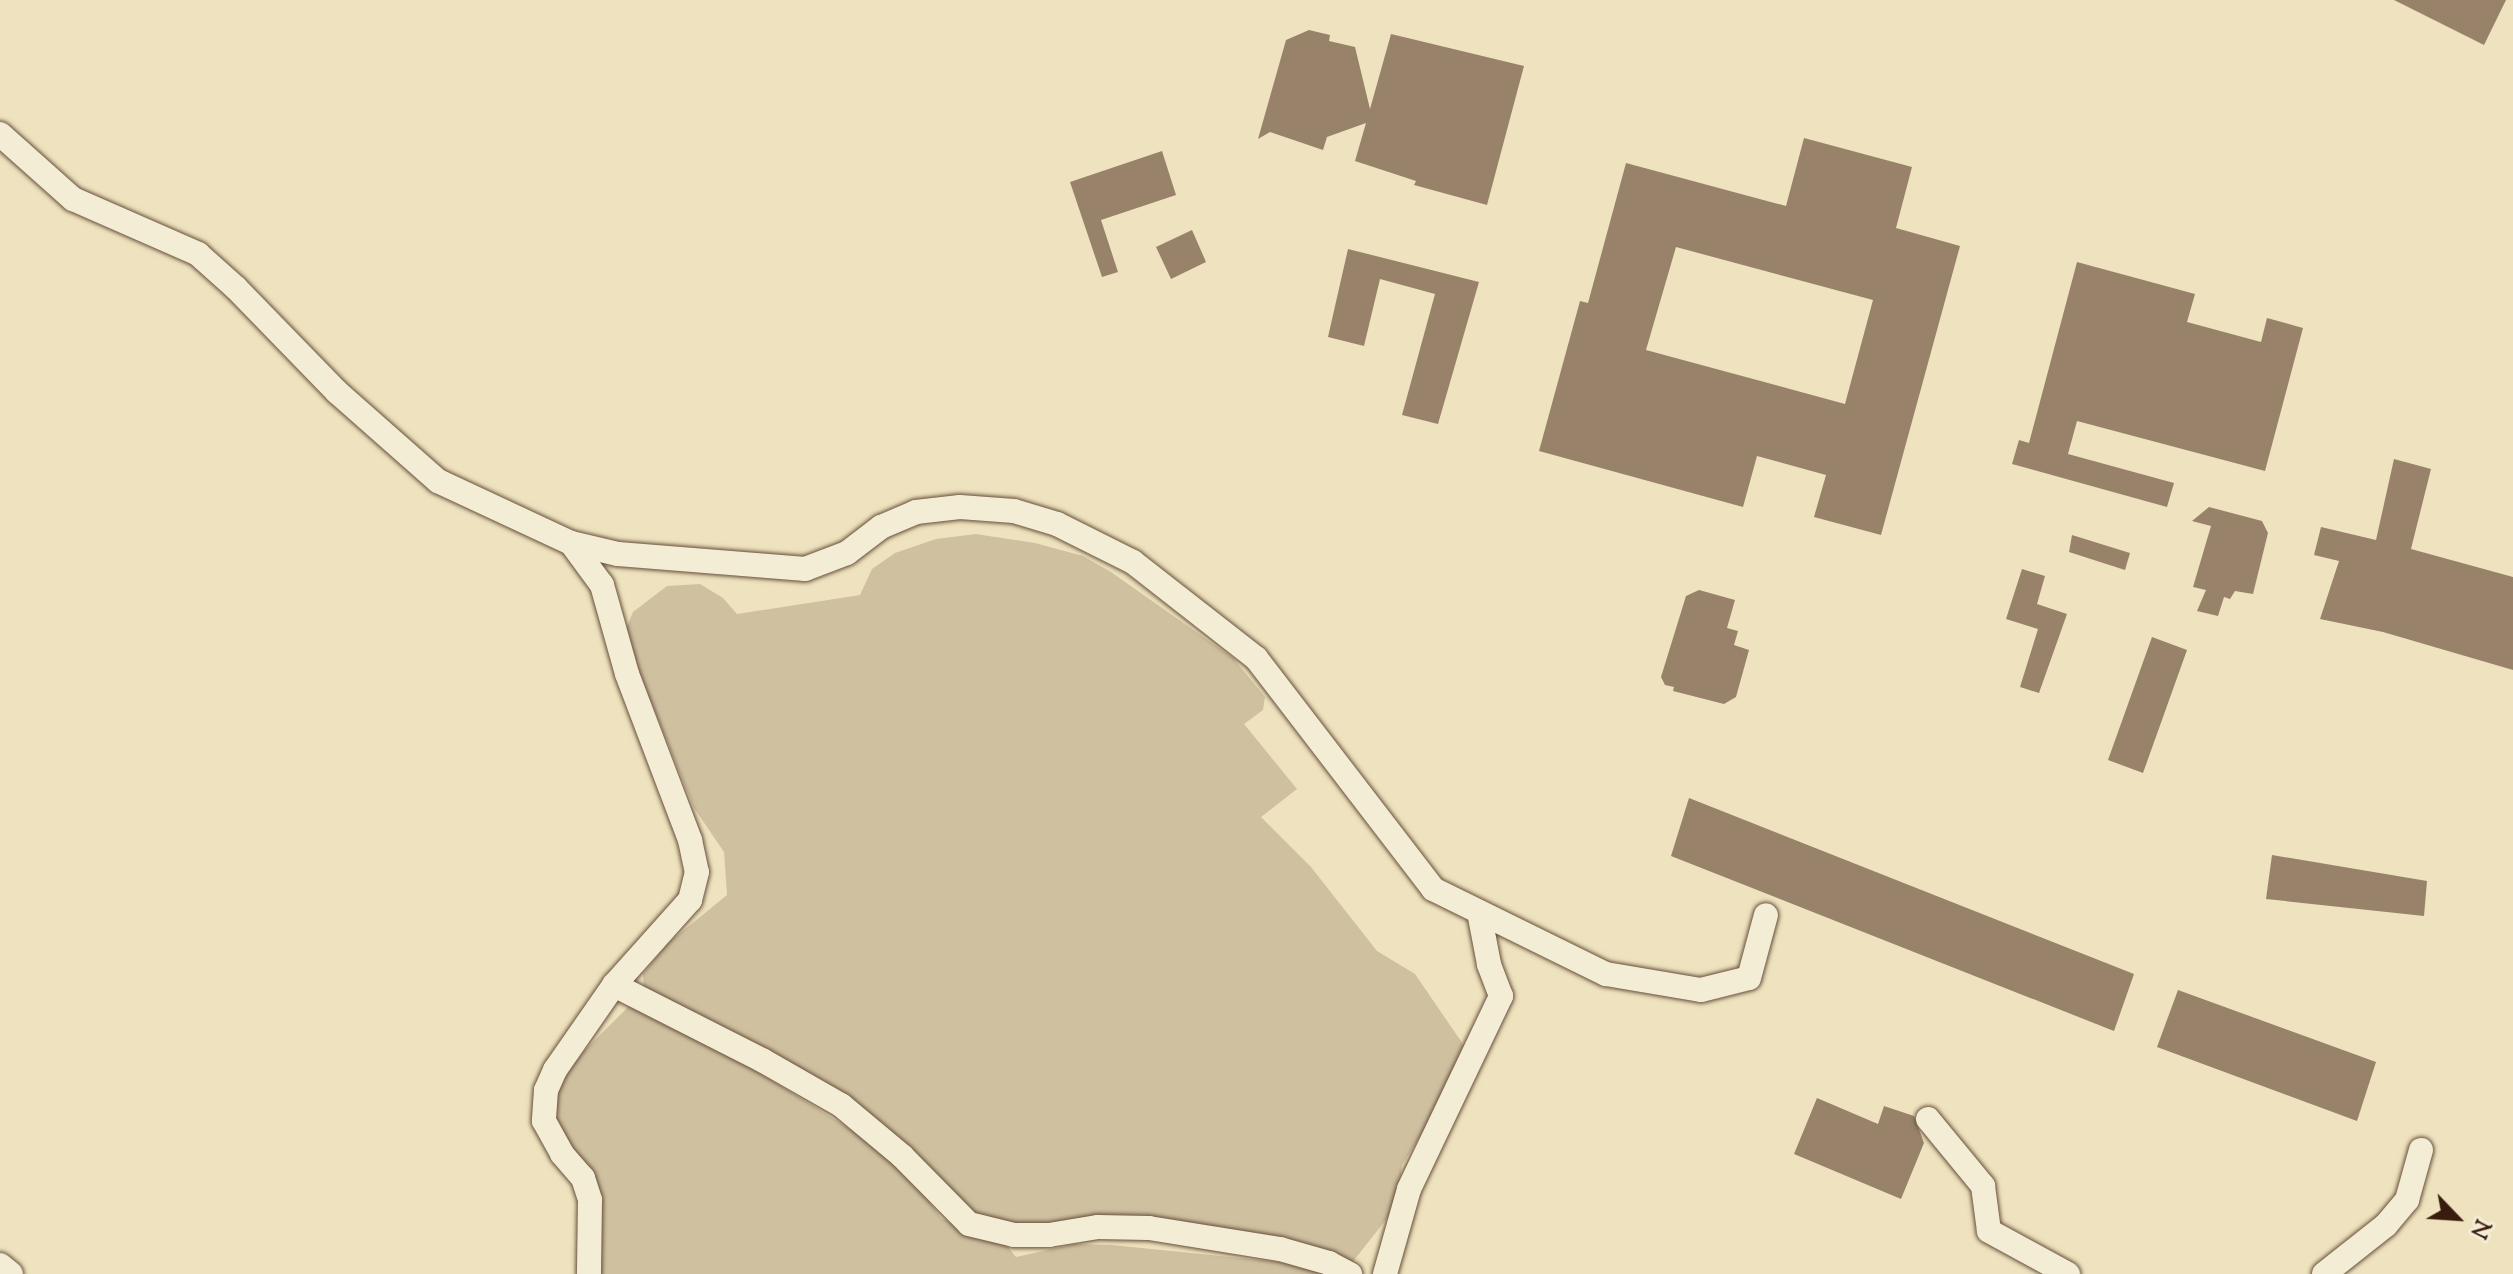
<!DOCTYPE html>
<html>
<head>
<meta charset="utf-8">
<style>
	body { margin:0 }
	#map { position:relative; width:2513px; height:1274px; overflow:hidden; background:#eee3be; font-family:"Sorts Mill Goudy",serif }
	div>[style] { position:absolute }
	.green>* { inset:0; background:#cfc1a0 }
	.building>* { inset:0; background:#98836a }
	.roads { filter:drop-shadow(0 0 2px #674e3b) drop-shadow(0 0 2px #674e3b) }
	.minor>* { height:24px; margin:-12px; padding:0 12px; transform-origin:12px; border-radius:12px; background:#f4edd5 }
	span { translate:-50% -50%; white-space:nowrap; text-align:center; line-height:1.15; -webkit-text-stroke:8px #f4edd5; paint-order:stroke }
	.north { position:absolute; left:2417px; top:1178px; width:80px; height:80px; -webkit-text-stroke:6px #f4edd5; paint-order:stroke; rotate:115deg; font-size:22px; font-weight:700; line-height:32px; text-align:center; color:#3a1c0f }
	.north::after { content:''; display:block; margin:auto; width:28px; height:36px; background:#3a1c0f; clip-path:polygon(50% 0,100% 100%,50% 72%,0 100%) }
</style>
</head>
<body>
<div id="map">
	<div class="green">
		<i style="clip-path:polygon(976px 534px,1035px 543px,1083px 556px,1111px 572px,1233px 658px,1265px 697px,1263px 710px,1244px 724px,1297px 789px,1261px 817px,1311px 867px,1377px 951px,1415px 974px,1465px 1047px,1433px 1116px,1402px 1165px,1396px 1207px,1351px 1264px,1271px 1239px,1021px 1233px,978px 1222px,808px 1079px,699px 1014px,644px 997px,643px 974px,668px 943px,727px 895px,724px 852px,694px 808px,624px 634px,633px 612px,667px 586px,700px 584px,723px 598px,737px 614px,860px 595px,872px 569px,895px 553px,936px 539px)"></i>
		<i style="clip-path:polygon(630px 1005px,723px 1050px,877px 1146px,916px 1183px,941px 1218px,975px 1235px,1002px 1240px,1016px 1257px,1075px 1244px,1112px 1245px,1289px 1263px,1334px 1274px,593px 1274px,596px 1217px,558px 1136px,555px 1090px,584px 1051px)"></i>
	</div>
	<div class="building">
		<i style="clip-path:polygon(2394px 0,2506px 0,2484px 45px)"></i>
		<i style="clip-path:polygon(1309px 30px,1330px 35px,1329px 41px,1355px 47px,1370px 109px,1391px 34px,1524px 66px,1487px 205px,1414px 185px,1416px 181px,1355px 161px,1366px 123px,1327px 137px,1323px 150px,1270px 132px,1258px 139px,1286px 40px)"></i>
		<i style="clip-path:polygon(evenodd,1804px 138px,1912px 167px,1896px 228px,1960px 246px,1881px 535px,1814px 517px,1826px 475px,1757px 456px,1743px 507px,1539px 451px,1580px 301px,1588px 303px,1626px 163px,1786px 206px,1804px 138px,1676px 247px,1873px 300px,1845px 404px,1646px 350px,1676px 247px)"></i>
		<i style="clip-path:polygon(1162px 151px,1176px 195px,1101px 220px,1118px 272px,1102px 277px,1070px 182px)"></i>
		<i style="clip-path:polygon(1192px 230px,1206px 262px,1171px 279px,1156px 247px)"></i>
		<i style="clip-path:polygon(1348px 249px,1479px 282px,1438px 424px,1402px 415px,1435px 294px,1380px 279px,1364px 346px,1328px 337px)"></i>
		<i style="clip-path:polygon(2077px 262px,2195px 294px,2187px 322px,2261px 342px,2267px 318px,2303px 328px,2265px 471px,2077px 421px,2068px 454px,2174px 483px,2167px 507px,2012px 464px,2019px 440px,2029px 443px)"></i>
		<i style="clip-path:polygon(2394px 459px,2431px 469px,2411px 549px,2513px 577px,2513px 670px,2383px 632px,2320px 619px,2339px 561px,2314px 555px,2321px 527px,2376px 540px)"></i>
		<i style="clip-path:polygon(2209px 507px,2262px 521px,2268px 533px,2253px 594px,2235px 591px,2230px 599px,2224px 597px,2218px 616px,2197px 611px,2206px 590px,2193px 587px,2211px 526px,2192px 521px)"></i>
		<i style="clip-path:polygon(2072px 535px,2130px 553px,2125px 570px,2069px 552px)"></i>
		<i style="clip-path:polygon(2022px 569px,2045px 576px,2037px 604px,2067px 614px,2039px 693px,2020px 687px,2038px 629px,2006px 619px)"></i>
		<i style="clip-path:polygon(1699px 590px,1735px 600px,1727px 628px,1738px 631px,1734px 645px,1749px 650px,1736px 697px,1724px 704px,1673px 691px,1674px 687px,1665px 685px,1661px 677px,1686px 596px)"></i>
		<i style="clip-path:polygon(2152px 637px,2187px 650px,2143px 773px,2108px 760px)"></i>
		<i style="clip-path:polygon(1689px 798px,2134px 974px,2114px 1031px,1671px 856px)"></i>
		<i style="clip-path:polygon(2272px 855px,2427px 881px,2424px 916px,2266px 899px)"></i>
		<i style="clip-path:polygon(2178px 990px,2376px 1062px,2357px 1121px,2157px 1047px)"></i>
		<i style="clip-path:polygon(1817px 1098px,1878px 1124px,1884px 1106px,1914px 1116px,1924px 1143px,1901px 1199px,1794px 1154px)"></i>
	</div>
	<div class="roads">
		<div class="minor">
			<i style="left:0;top:134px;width:98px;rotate:41.7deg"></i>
			<i style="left:73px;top:199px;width:137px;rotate:23.7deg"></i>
			<i style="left:198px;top:254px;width:51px;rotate:41.8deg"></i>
			<i style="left:236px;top:288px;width:145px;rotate:45.8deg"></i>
			<i style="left:337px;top:392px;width:135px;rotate:41.4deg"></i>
			<i style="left:438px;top:481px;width:147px;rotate:25deg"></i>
			<i style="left:571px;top:543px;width:48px;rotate:13.2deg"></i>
			<i style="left:618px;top:554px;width:188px;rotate:4.6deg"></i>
			<i style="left:805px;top:569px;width:45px;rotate:-20.9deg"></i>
			<i style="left:847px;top:553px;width:43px;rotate:-37.4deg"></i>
			<i style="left:881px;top:527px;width:38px;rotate:-23deg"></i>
			<i style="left:916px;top:512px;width:44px;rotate:-6.5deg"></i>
			<i style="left:960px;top:507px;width:54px;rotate:4.2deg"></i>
			<i style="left:1014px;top:511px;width:45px;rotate:16.8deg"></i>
			<i style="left:1057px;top:524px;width:85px;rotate:26.6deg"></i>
			<i style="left:1133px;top:562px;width:156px;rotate:38deg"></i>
			<i style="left:1256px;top:658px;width:291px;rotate:52.5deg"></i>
			<i style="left:1433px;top:889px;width:193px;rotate:26.2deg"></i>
			<i style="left:1606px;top:974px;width:96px;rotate:9.6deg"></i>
			<i style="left:1701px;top:990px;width:49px;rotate:-14deg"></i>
			<i style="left:1749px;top:978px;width:65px;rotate:-74.9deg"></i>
			<i style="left:571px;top:543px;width:52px;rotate:53.6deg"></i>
			<i style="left:602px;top:585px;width:92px;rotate:74.3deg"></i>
			<i style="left:627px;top:674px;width:178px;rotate:69.2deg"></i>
			<i style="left:690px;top:840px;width:33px;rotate:78deg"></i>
			<i style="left:697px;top:872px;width:29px;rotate:104deg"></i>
			<i style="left:690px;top:900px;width:114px;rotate:131.8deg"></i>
			<i style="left:614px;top:985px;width:103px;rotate:124.8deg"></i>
			<i style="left:555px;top:1070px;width:22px;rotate:114deg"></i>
			<i style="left:546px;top:1090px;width:31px;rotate:94deg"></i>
			<i style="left:544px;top:1121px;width:38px;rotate:61deg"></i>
			<i style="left:562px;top:1154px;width:32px;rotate:49deg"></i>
			<i style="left:583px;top:1178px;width:23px;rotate:72deg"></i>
			<i style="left:590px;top:1200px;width:74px;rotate:90.8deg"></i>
			<i style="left:614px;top:985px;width:166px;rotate:26.9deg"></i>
			<i style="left:762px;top:1060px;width:91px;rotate:29.7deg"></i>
			<i style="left:841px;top:1105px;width:80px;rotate:39.9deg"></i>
			<i style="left:902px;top:1156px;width:95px;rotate:45.4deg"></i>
			<i style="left:969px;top:1224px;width:46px;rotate:13.7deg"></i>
			<i style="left:1014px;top:1235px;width:35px"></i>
			<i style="left:1049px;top:1235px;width:50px;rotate:-9.3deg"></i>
			<i style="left:1098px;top:1227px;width:51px;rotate:1.1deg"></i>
			<i style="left:1149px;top:1228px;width:133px;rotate:9.1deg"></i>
			<i style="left:1280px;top:1249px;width:51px;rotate:15.9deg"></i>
			<i style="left:1329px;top:1263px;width:24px;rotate:28deg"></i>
			<i style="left:1928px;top:1119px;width:87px;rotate:50.6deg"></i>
			<i style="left:1983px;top:1186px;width:45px;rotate:82.4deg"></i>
			<i style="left:1989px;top:1231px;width:90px;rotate:28.6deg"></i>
			<i style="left:0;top:1265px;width:14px;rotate:39deg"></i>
			<i style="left:1385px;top:1274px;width:88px;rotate:-74.2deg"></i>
			<i style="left:1409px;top:1189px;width:214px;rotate:-64.5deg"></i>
			<i style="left:1501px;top:996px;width:34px;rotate:-111deg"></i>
			<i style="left:1489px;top:964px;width:53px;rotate:-100.9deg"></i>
			<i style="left:2324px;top:1274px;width:79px;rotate:-38.3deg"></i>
			<i style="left:2386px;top:1225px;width:33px;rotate:-50deg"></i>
			<i style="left:2407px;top:1200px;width:52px;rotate:-74.4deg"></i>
		</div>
	</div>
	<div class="north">N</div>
</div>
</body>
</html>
